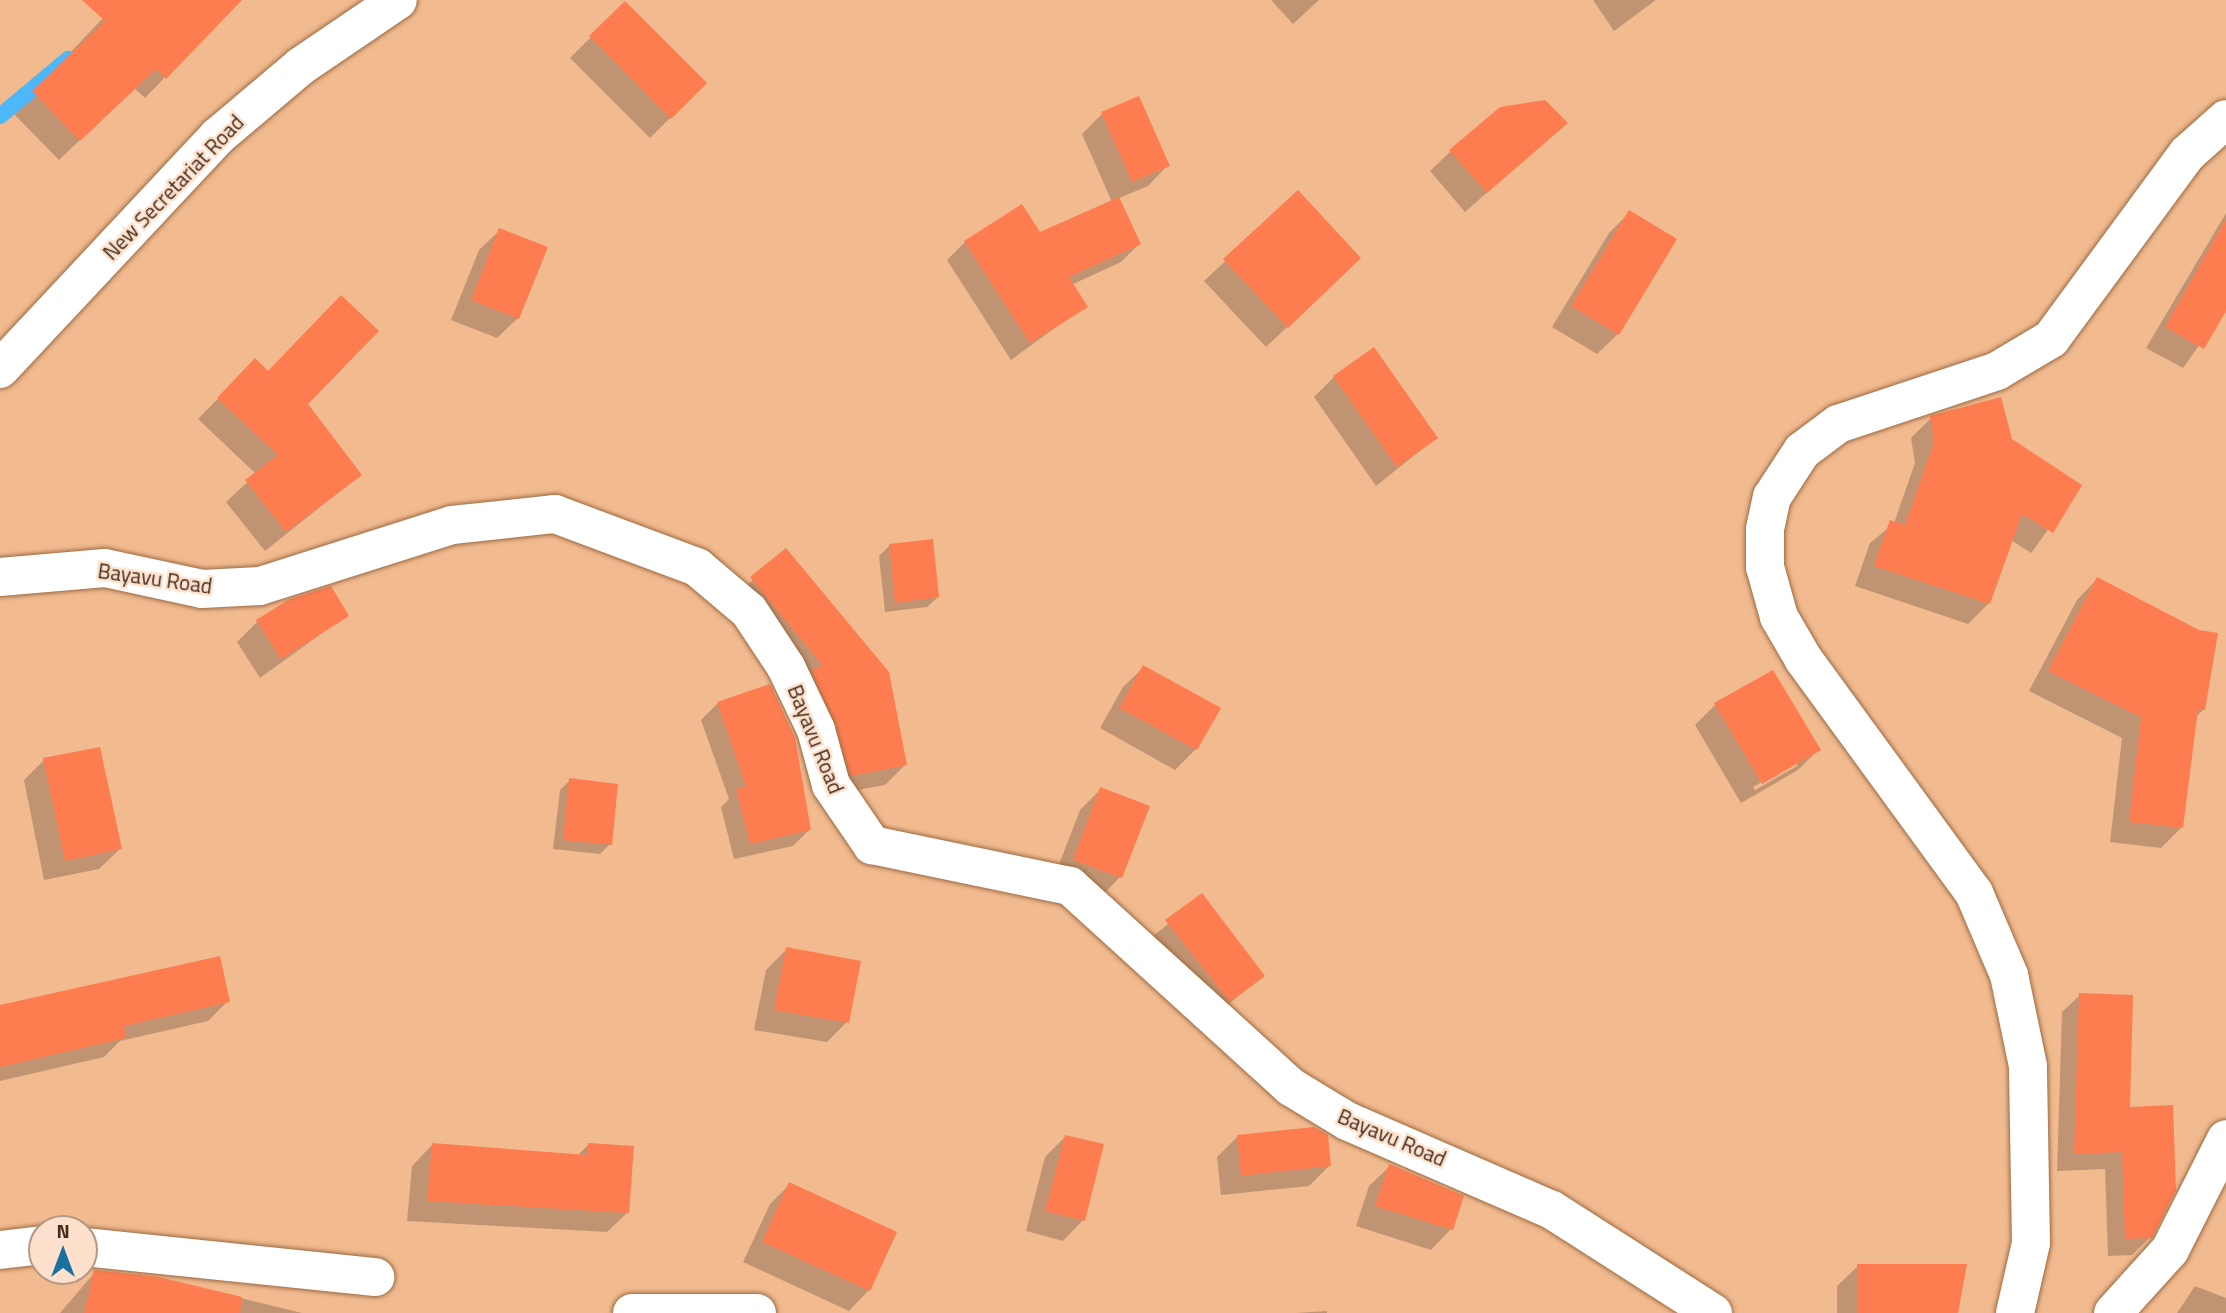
<!DOCTYPE html>
<html>
<head>
<meta charset="utf-8">
<style>
	body { margin:0 }
	#map { position:relative; width:2226px; height:1313px; overflow:hidden; background:#f1ba8f; font-family:"Titillium Web",sans-serif }
	div>[style] { position:absolute }
	.shadow>* { inset:0; background:#0003 }
	.stream>* { height:16px; margin:-8px; padding:0 8px; transform-origin:8px; border-radius:8px; background:#4eb7f8 }
	.building>* { inset:0; background:#fd7d51 }
	.roads { filter:drop-shadow(0 0 2px #9c6a42) drop-shadow(0 0 2px #9c6a42) }
	.minor>* { height:38px; margin:-19px; padding:0 19px; transform-origin:19px; border-radius:19px; background:#fff }
	.tertiary>* { height:38px; margin:-19px; padding:0 19px; transform-origin:19px; border-radius:19px; background:#fff }
	.primary>* { height:38px; margin:-19px; padding:0 19px; transform-origin:19px; border-radius:19px; background:#fff }
	span { translate:-50% -50%; white-space:nowrap; text-align:center; line-height:1.15; -webkit-text-stroke:5px #fee1cc; paint-order:stroke }
	.street-label { font-size:21px; color:#412b1a }
	.north { position:absolute; left:28px; top:1215px; width:70px; height:70px; box-sizing:border-box; background:#fee1cc; border:2px solid #b29885; border-radius:50%; rotate:0deg; font-size:19px; font-weight:700; line-height:28px; text-align:center; color:#412b1a }
	.north::after { content:''; display:block; margin:auto; width:24px; height:32px; background:#1a70a0; clip-path:polygon(50% 0,100% 100%,50% 72%,0 100%) }
</style>
</head>
<body>
<div id="map">
	<div class="shadow">
		<i style="clip-path:polygon(120px 0,207px 0,224px 16px,145px 98px,134px 88px,59px 160px,13px 113px)"></i>
		<i style="clip-path:polygon(1271px 0,1319px 0,1293px 24px)"></i>
		<i style="clip-path:polygon(1593px 0,1656px 0,1614px 31px)"></i>
		<i style="clip-path:polygon(624px 4px,705px 83px,650px 138px,570px 58px)"></i>
		<i style="clip-path:polygon(1102px 114px,1168px 165px,1148px 186px,1117px 199px,1139px 244px,1121px 262px,1071px 285px,1085px 306px,1011px 360px,947px 260px,965px 242px,1039px 234px,1112px 202px,1082px 134px)"></i>
		<i style="clip-path:polygon(1566px 123px,1465px 212px,1430px 171px,1451px 151px)"></i>
		<i style="clip-path:polygon(1298px 193px,1339px 278px,1266px 347px,1204px 281px)"></i>
		<i style="clip-path:polygon(1629px 213px,1618px 334px,1597px 354px,1552px 327px,1609px 233px)"></i>
		<i style="clip-path:polygon(2226px 213px,2226px 307px,2183px 368px,2146px 348px)"></i>
		<i style="clip-path:polygon(500px 230px,518px 318px,497px 338px,451px 320px,479px 250px)"></i>
		<i style="clip-path:polygon(255px 361px,305px 404px,360px 475px,265px 551px,226px 502px,256px 474px,198px 419px)"></i>
		<i style="clip-path:polygon(1334px 377px,1436px 438px,1376px 486px,1314px 397px)"></i>
		<i style="clip-path:polygon(1931px 418px,2010px 440px,2080px 486px,2031px 553px,2011px 540px,1989px 603px,1968px 624px,1855px 586px,1870px 543px,1894px 523px,1915px 463px,1911px 438px)"></i>
		<i style="clip-path:polygon(889px 546px,938px 597px,927px 607px,885px 612px,879px 556px)"></i>
		<i style="clip-path:polygon(786px 551px,905px 765px,885px 785px,831px 795px,731px 599px)"></i>
		<i style="clip-path:polygon(2097px 579px,2204px 709px,2195px 718px,2181px 828px,2161px 848px,2110px 842px,2122px 738px,2029px 691px,2077px 600px)"></i>
		<i style="clip-path:polygon(347px 615px,260px 678px,237px 642px,258px 621px)"></i>
		<i style="clip-path:polygon(1144px 667px,1219px 708px,1196px 749px,1175px 770px,1100px 728px,1123px 687px)"></i>
		<i style="clip-path:polygon(769px 686px,809px 830px,793px 846px,734px 859px,721px 807px,729px 799px,701px 720px,717px 704px)"></i>
		<i style="clip-path:polygon(evenodd,1715px 705px,1818px 750px,1798px 770px,1741px 803px,1695px 725px,1715px 705px,1797px 762px,1797px 766px,1755px 790px,1753px 787px,1797px 762px)"></i>
		<i style="clip-path:polygon(44px 760px,120px 849px,99px 869px,44px 880px,24px 780px)"></i>
		<i style="clip-path:polygon(570px 780px,610px 844px,600px 854px,553px 849px,560px 790px)"></i>
		<i style="clip-path:polygon(1101px 789px,1120px 877px,1100px 898px,1053px 880px,1080px 810px)"></i>
		<i style="clip-path:polygon(1202px 896px,1262px 976px,1209px 1021px,1146px 942px)"></i>
		<i style="clip-path:polygon(787px 949px,847px 1022px,827px 1042px,754px 1030px,766px 970px)"></i>
		<i style="clip-path:polygon(2080px 995px,2128px 1109px,2150px 1237px,2132px 1255px,2108px 1256px,2105px 1169px,2057px 1171px,2062px 1012px)"></i>
		<i style="clip-path:polygon(228px 1001px,208px 1021px,120px 1041px,104px 1057px,0 1081px,0 1007px)"></i>
		<i style="clip-path:polygon(1238px 1136px,1329px 1166px,1309px 1186px,1221px 1195px,1217px 1157px)"></i>
		<i style="clip-path:polygon(1065px 1137px,1083px 1220px,1063px 1241px,1026px 1231px,1045px 1157px)"></i>
		<i style="clip-path:polygon(589px 1144px,628px 1212px,607px 1232px,407px 1221px,412px 1166px,432px 1145px,577px 1156px)"></i>
		<i style="clip-path:polygon(1390px 1166px,1451px 1229px,1431px 1250px,1356px 1226px,1369px 1186px)"></i>
		<i style="clip-path:polygon(790px 1184px,869px 1290px,849px 1311px,743px 1262px,770px 1204px)"></i>
		<i style="clip-path:polygon(1858px 1266px,1956px 1313px,1837px 1313px,1837px 1286px)"></i>
		<i style="clip-path:polygon(95px 1272px,158px 1278px,302px 1313px,60px 1313px)"></i>
		<i style="clip-path:polygon(2195px 1286px,2226px 1298px,2226px 1313px,2177px 1313px)"></i>
		<i style="clip-path:polygon(1327px 1311px,1327px 1313px,1296px 1313px)"></i>
	</div>
	<div class="stream">
		<i style="left:0;top:116px;width:89px;rotate:-40deg"></i>
	</div>
	<div class="building">
		<i style="clip-path:polygon(82px 0,242px 0,166px 79px,156px 69px,80px 141px,32px 91px,105px 21px)"></i>
		<i style="clip-path:polygon(625px 1px,707px 83px,671px 119px,589px 36px)"></i>
		<i style="clip-path:polygon(1139px 96px,1170px 166px,1132px 182px,1101px 112px)"></i>
		<i style="clip-path:polygon(1545px 100px,1568px 123px,1487px 193px,1449px 150px,1500px 107px)"></i>
		<i style="clip-path:polygon(1298px 190px,1361px 258px,1288px 328px,1223px 259px)"></i>
		<i style="clip-path:polygon(1119px 197px,1141px 244px,1069px 277px,1088px 307px,1030px 343px,964px 241px,1022px 204px,1040px 232px)"></i>
		<i style="clip-path:polygon(1629px 210px,1677px 239px,1619px 335px,1571px 306px)"></i>
		<i style="clip-path:polygon(2226px 219px,2226px 311px,2204px 349px,2165px 327px)"></i>
		<i style="clip-path:polygon(499px 228px,548px 247px,519px 319px,471px 300px)"></i>
		<i style="clip-path:polygon(341px 295px,379px 331px,308px 404px,362px 475px,286px 532px,245px 480px,278px 455px,217px 398px,255px 358px,268px 371px)"></i>
		<i style="clip-path:polygon(1374px 347px,1438px 438px,1397px 467px,1333px 376px)"></i>
		<i style="clip-path:polygon(2001px 397px,2012px 439px,2082px 485px,2053px 533px,2022px 514px,1990px 604px,1874px 566px,1890px 520px,1905px 525px,1934px 442px,1930px 416px)"></i>
		<i style="clip-path:polygon(933px 539px,939px 597px,895px 603px,889px 544px)"></i>
		<i style="clip-path:polygon(786px 548px,889px 672px,907px 765px,851px 776px,811px 670px,823px 666px,750px 577px)"></i>
		<i style="clip-path:polygon(2097px 577px,2199px 630px,2218px 633px,2205px 710px,2198px 709px,2183px 828px,2129px 822px,2141px 717px,2048px 671px)"></i>
		<i style="clip-path:polygon(331px 586px,349px 616px,281px 659px,256px 620px,288px 600px)"></i>
		<i style="clip-path:polygon(1143px 665px,1221px 708px,1197px 750px,1119px 708px)"></i>
		<i style="clip-path:polygon(1773px 670px,1821px 750px,1762px 784px,1714px 703px)"></i>
		<i style="clip-path:polygon(770px 684px,795px 738px,811px 830px,750px 844px,736px 789px,746px 787px,717px 702px)"></i>
		<i style="clip-path:polygon(100px 747px,122px 849px,65px 861px,43px 758px)"></i>
		<i style="clip-path:polygon(569px 778px,618px 784px,612px 845px,563px 840px)"></i>
		<i style="clip-path:polygon(1100px 787px,1150px 806px,1122px 878px,1073px 860px)"></i>
		<i style="clip-path:polygon(1202px 893px,1265px 976px,1230px 1002px,1165px 920px)"></i>
		<i style="clip-path:polygon(786px 947px,861px 961px,849px 1023px,774px 1010px)"></i>
		<i style="clip-path:polygon(220px 956px,230px 1002px,124px 1026px,126px 1038px,0 1067px,0 1005px)"></i>
		<i style="clip-path:polygon(2079px 993px,2133px 995px,2130px 1107px,2173px 1105px,2176px 1190px,2152px 1238px,2125px 1239px,2122px 1152px,2074px 1154px)"></i>
		<i style="clip-path:polygon(1314px 1127px,1328px 1135px,1331px 1166px,1241px 1176px,1237px 1135px)"></i>
		<i style="clip-path:polygon(1065px 1135px,1104px 1144px,1085px 1221px,1045px 1211px)"></i>
		<i style="clip-path:polygon(432px 1143px,587px 1155px,588px 1143px,634px 1146px,629px 1213px,427px 1201px)"></i>
		<i style="clip-path:polygon(1389px 1164px,1464px 1196px,1453px 1230px,1375px 1206px)"></i>
		<i style="clip-path:polygon(789px 1182px,897px 1232px,870px 1291px,762px 1242px)"></i>
		<i style="clip-path:polygon(1857px 1264px,1967px 1264px,1958px 1313px,1857px 1313px)"></i>
		<i style="clip-path:polygon(94px 1270px,159px 1277px,242px 1297px,240px 1313px,84px 1313px)"></i>
	</div>
	<div class="roads">
		<div class="minor">
			<i style="left:84px;top:1247px;width:293px;rotate:5.9deg"></i>
			<i style="left:0;top:1250px;width:42px;rotate:-6.8deg"></i>
			<i style="left:2015px;top:1313px;width:72px;rotate:-77.1deg"></i>
			<i style="left:2031px;top:1243px;width:177px;rotate:-91deg"></i>
			<i style="left:2028px;top:1066px;width:93px;rotate:-101.8deg"></i>
			<i style="left:2009px;top:975px;width:89px;rotate:-113.1deg"></i>
			<i style="left:1974px;top:893px;width:288px;rotate:-126.1deg"></i>
			<i style="left:1804px;top:660px;width:50px;rotate:-120.2deg"></i>
			<i style="left:1779px;top:617px;width:52px;rotate:-105.6deg"></i>
			<i style="left:1765px;top:567px;width:38px;rotate:-90deg"></i>
			<i style="left:1765px;top:529px;width:33px;rotate:-78deg"></i>
			<i style="left:1772px;top:497px;width:55px;rotate:-56.9deg"></i>
			<i style="left:1802px;top:451px;width:45px;rotate:-36.9deg"></i>
			<i style="left:1838px;top:424px;width:168px;rotate:-18.4deg"></i>
			<i style="left:1997px;top:371px;width:63px;rotate:-30.7deg"></i>
			<i style="left:2051px;top:339px;width:230px;rotate:-53.7deg"></i>
			<i style="left:2187px;top:154px;width:52px;rotate:-41.9deg"></i>
		</div>
		<div class="tertiary">
			<i style="left:0;top:577px;width:105px;rotate:-4.9deg"></i>
			<i style="left:105px;top:568px;width:99px;rotate:12.2deg"></i>
			<i style="left:202px;top:589px;width:58px;rotate:-3deg"></i>
			<i style="left:260px;top:586px;width:201px;rotate:-17.6deg"></i>
			<i style="left:452px;top:525px;width:104px;rotate:-6.1deg"></i>
			<i style="left:555px;top:514px;width:152px;rotate:20.5deg"></i>
			<i style="left:697px;top:567px;width:68px;rotate:40.2deg"></i>
			<i style="left:749px;top:611px;width:67px;rotate:56.5deg"></i>
			<i style="left:786px;top:667px;width:70px;rotate:64.5deg"></i>
			<i style="left:816px;top:730px;width:57px;rotate:74.7deg"></i>
			<i style="left:831px;top:785px;width:73px;rotate:55.7deg"></i>
			<i style="left:872px;top:845px;width:202px;rotate:11.7deg"></i>
			<i style="left:1070px;top:886px;width:299px;rotate:42.3deg"></i>
			<i style="left:1291px;top:1087px;width:66px;rotate:31.3deg"></i>
			<i style="left:1347px;top:1121px;width:223px;rotate:23.5deg"></i>
			<i style="left:1552px;top:1210px;width:191px;rotate:32.6deg"></i>
			<i style="left:632px;top:1313px;width:125px"></i>
			<i style="left:2113px;top:1313px;width:85px;rotate:-47.9deg"></i>
			<i style="left:2170px;top:1250px;width:124px;rotate:-63.2deg"></i>
		</div>
		<div class="primary">
			<i style="left:0;top:369px;width:318px;rotate:-46.9deg"></i>
			<i style="left:217px;top:137px;width:110px;rotate:-40.2deg"></i>
			<i style="left:301px;top:66px;width:117px;rotate:-34.2deg"></i>
		</div>
	</div>
	<div class="street-label">
		<span style="left:173px;top:187px;rotate:-46deg">New Secretariat Road</span>
		<span style="left:155px;top:578px;rotate:8deg">Bayavu Road</span>
		<span style="left:816px;top:739px;rotate:68deg">Bayavu Road</span>
		<span style="left:1392px;top:1137px;rotate:23deg">Bayavu Road</span>
	</div>
	<div class="north">N</div>
</div>
</body>
</html>
